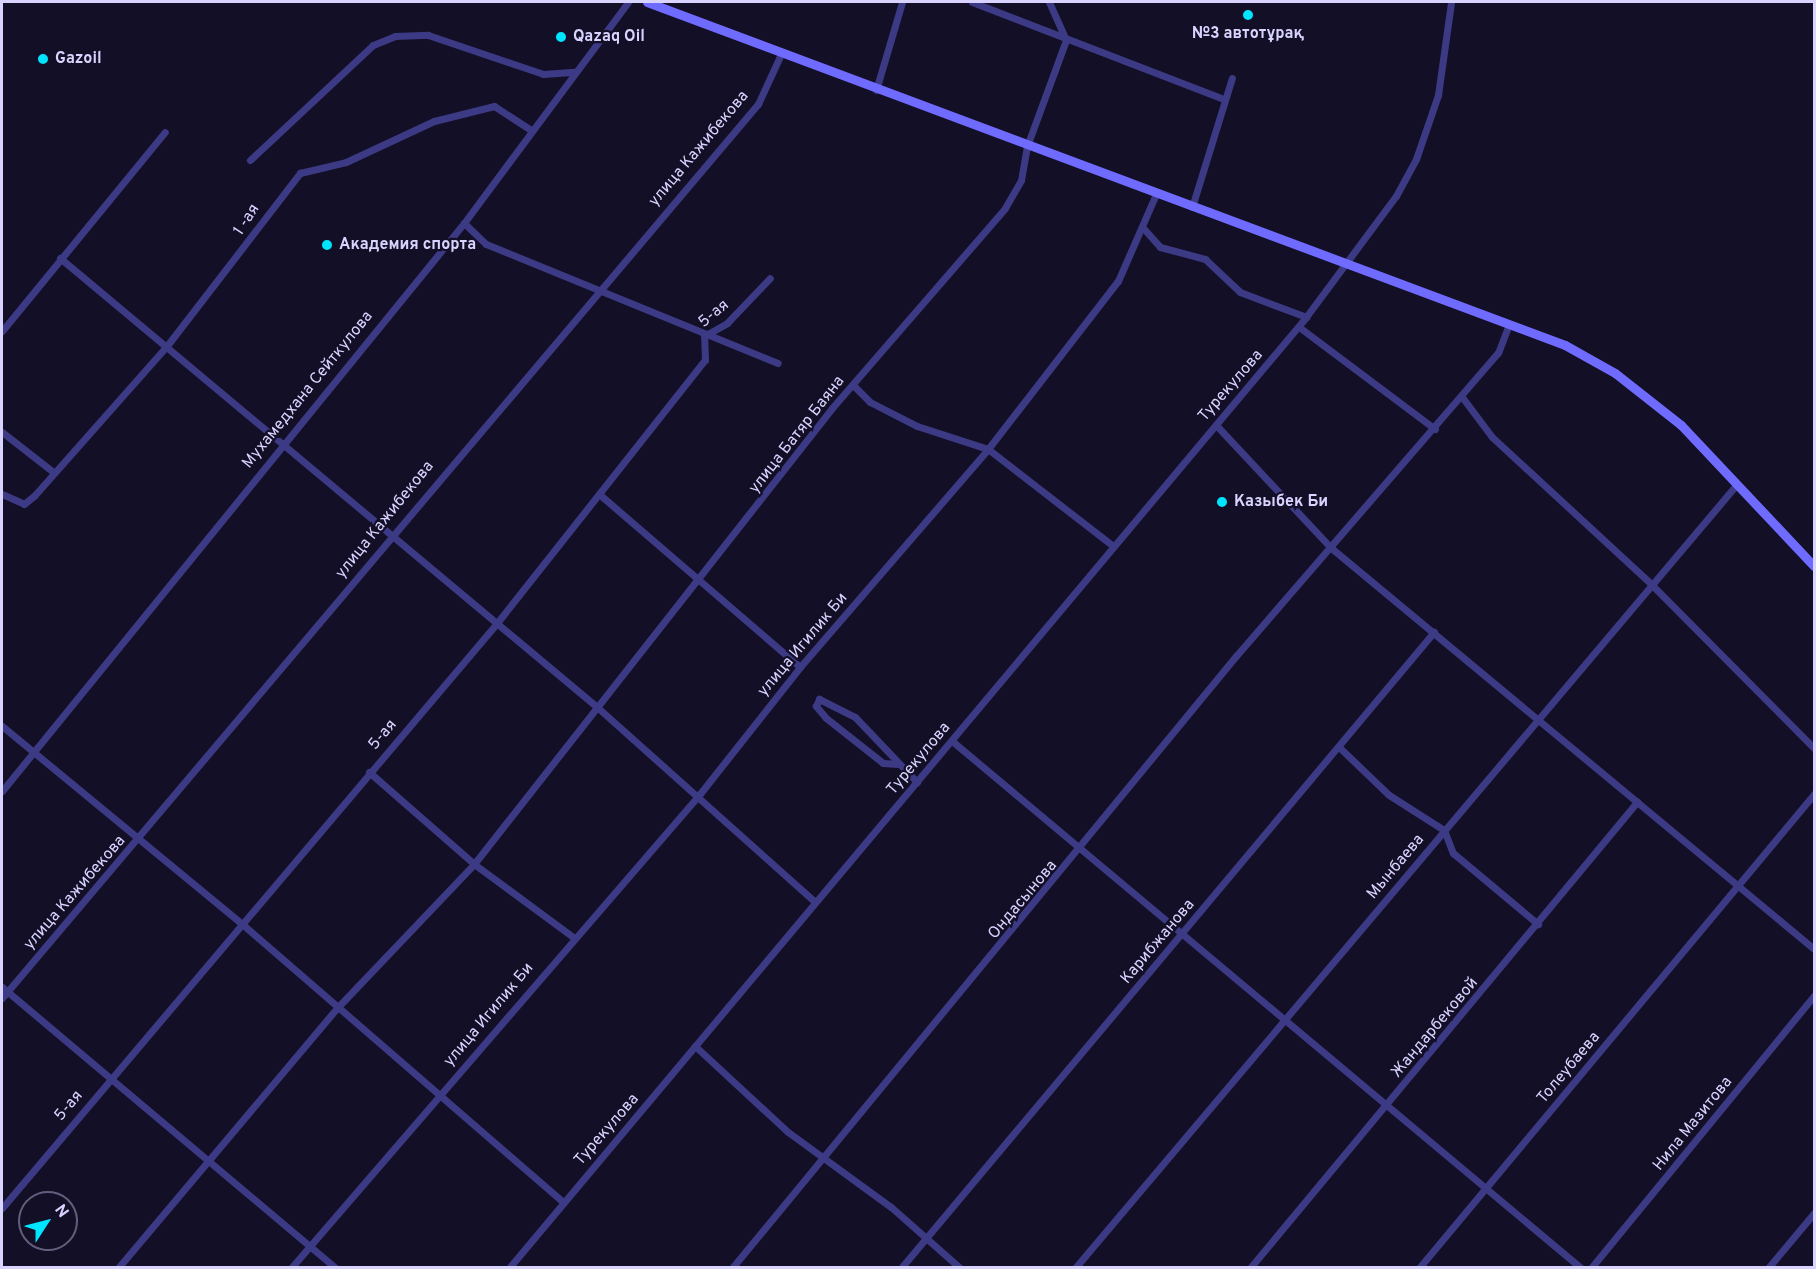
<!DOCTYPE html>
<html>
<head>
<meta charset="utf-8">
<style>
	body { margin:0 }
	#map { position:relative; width:1816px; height:1269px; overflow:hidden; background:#130f26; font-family:Overpass,sans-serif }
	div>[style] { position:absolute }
	.street>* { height:7px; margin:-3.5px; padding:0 3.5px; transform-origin:3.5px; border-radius:3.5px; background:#3d3a85 }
	.secondary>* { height:9px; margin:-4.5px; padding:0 4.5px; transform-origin:4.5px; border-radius:4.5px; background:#6f6bff }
	.dots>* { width:16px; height:16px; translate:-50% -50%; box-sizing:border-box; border:3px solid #130f26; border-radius:50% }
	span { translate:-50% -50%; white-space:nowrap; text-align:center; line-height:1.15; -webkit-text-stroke:4.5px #130f26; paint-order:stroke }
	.poi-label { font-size:16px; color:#d9d4ff; font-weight:700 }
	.left { translate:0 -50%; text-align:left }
	.street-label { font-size:16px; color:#d9d4ff }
	.frame { position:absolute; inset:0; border:3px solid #d9d4ff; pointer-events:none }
	.north { position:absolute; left:18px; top:1191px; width:60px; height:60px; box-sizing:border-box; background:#130f26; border:2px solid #625e7d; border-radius:50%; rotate:54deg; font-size:16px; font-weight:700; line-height:24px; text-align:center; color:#d9d4ff }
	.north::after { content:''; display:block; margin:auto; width:21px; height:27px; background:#00e5ff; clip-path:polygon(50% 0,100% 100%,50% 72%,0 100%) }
</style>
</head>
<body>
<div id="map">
	<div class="street">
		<i style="left:972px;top:2px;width:269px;rotate:21.1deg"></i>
		<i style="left:876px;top:90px;width:92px;rotate:-73.5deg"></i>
		<i style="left:250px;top:160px;width:168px;rotate:-43.1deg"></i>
		<i style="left:373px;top:45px;width:24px;rotate:-22deg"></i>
		<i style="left:395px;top:36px;width:33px;rotate:-2deg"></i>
		<i style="left:428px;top:35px;width:121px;rotate:18.7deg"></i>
		<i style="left:543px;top:74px;width:32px;rotate:-4deg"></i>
		<i style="left:1192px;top:207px;width:135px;rotate:-72.8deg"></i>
		<i style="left:464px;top:223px;width:30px;rotate:44deg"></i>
		<i style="left:486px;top:244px;width:315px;rotate:22.2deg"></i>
		<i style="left:1144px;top:229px;width:24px;rotate:48deg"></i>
		<i style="left:1160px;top:247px;width:47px;rotate:14.9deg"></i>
		<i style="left:1205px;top:259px;width:48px;rotate:43.3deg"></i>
		<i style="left:1240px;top:292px;width:71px;rotate:20.7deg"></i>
		<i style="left:60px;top:258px;width:700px;rotate:39.9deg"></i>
		<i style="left:597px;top:707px;width:292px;rotate:41.8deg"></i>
		<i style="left:1299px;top:327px;width:170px;rotate:36.9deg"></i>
		<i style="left:2px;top:331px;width:257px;rotate:-50.7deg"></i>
		<i style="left:853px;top:385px;width:24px;rotate:45deg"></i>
		<i style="left:870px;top:402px;width:53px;rotate:27.1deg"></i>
		<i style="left:917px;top:426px;width:75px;rotate:17.9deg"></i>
		<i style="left:988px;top:449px;width:158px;rotate:37.8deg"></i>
		<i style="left:1462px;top:397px;width:50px;rotate:53.1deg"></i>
		<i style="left:1492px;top:437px;width:215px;rotate:42.7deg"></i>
		<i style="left:1650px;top:583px;width:233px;rotate:45.2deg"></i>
		<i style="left:1216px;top:425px;width:167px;rotate:46.9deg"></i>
		<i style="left:1330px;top:547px;width:629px;rotate:39.71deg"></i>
		<i style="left:2px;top:432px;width:63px;rotate:38deg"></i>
		<i style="left:2px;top:494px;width:24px;rotate:24deg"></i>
		<i style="left:24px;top:504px;width:13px;rotate:-39deg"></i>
		<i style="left:34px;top:496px;width:199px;rotate:-48.5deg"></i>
		<i style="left:166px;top:347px;width:220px;rotate:-52.4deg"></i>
		<i style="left:300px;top:173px;width:47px;rotate:-13.4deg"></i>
		<i style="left:346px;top:162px;width:97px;rotate:-25deg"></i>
		<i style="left:434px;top:121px;width:62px;rotate:-14deg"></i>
		<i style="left:494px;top:106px;width:44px;rotate:33deg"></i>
		<i style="left:599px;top:494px;width:265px;rotate:40.7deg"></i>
		<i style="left:2px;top:726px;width:310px;rotate:39.5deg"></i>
		<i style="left:241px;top:923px;width:426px;rotate:40.9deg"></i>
		<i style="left:952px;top:741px;width:821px;rotate:39.96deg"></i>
		<i style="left:1341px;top:749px;width:66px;rotate:43.8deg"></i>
		<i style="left:1389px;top:795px;width:65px;rotate:32.5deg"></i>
		<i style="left:1444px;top:830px;width:25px;rotate:69deg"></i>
		<i style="left:1453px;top:853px;width:111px;rotate:39.9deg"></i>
		<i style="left:898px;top:764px;width:15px;rotate:-176deg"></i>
		<i style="left:883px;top:763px;width:73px;rotate:-141.7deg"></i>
		<i style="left:826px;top:718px;width:16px;rotate:-130deg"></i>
		<i style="left:816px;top:706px;width:8px;rotate:-67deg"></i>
		<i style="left:819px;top:699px;width:40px;rotate:26.6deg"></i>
		<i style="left:855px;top:717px;width:90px;rotate:46.4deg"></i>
		<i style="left:369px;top:772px;width:140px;rotate:41.2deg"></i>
		<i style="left:474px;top:864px;width:123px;rotate:36.4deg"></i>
		<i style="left:2px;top:791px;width:732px;rotate:-50.88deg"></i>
		<i style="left:464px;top:223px;width:275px;rotate:-53.4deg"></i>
		<i style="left:2px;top:987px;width:436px;rotate:40.1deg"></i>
		<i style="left:2px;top:998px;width:1171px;rotate:-49.78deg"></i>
		<i style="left:758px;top:104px;width:55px;rotate:-65.3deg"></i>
		<i style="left:695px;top:1046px;width:127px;rotate:42.8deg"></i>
		<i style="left:788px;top:1132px;width:127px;rotate:36.1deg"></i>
		<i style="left:891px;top:1207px;width:92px;rotate:41.5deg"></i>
		<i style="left:2px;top:1208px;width:766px;rotate:-49.76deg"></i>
		<i style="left:497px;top:623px;width:335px;rotate:-51.7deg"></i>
		<i style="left:705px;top:360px;width:24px;rotate:-92deg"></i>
		<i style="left:704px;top:336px;width:26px;rotate:-29deg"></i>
		<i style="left:727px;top:323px;width:62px;rotate:-46.3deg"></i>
		<i style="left:118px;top:1268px;width:340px;rotate:-49.9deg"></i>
		<i style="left:337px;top:1008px;width:199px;rotate:-46.4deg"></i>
		<i style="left:474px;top:864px;width:580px;rotate:-51.86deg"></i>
		<i style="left:832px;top:408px;width:264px;rotate:-49.1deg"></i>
		<i style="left:1005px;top:208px;width:32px;rotate:-60deg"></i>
		<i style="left:1021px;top:180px;width:35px;rotate:-80deg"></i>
		<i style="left:1027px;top:146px;width:113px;rotate:-69.8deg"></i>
		<i style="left:1066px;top:40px;width:42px;rotate:-114.1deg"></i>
		<i style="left:291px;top:1268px;width:625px;rotate:-49.22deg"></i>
		<i style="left:699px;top:795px;width:163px;rotate:-51.7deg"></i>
		<i style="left:800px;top:667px;width:288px;rotate:-49.2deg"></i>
		<i style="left:988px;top:449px;width:212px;rotate:-52.3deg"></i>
		<i style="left:1118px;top:281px;width:95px;rotate:-66.4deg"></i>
		<i style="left:509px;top:1268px;width:1241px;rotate:-50.03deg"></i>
		<i style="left:1306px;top:317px;width:151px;rotate:-53.4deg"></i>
		<i style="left:1396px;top:196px;width:42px;rotate:-61.6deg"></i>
		<i style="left:1416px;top:159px;width:68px;rotate:-71deg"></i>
		<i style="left:1438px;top:95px;width:94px;rotate:-82deg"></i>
		<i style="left:732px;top:1268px;width:793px;rotate:-50.53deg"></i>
		<i style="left:1236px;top:656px;width:401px;rotate:-49.2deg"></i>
		<i style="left:1498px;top:353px;width:31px;rotate:-69deg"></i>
		<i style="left:901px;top:1268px;width:830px;rotate:-50.04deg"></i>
		<i style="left:1075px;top:1268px;width:1026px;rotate:-49.82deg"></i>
		<i style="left:1250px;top:1268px;width:606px;rotate:-50.29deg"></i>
		<i style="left:1419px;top:1268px;width:617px;rotate:-50.19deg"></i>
		<i style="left:1591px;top:1268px;width:352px;rotate:-50.7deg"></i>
		<i style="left:1768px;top:1268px;width:72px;rotate:-50.1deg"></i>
	</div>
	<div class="secondary">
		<i style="left:647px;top:2px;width:980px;rotate:20.49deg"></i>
		<i style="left:1565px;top:345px;width:57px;rotate:29.2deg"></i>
		<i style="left:1615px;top:373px;width:84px;rotate:38.2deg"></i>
		<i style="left:1681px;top:425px;width:194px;rotate:46.7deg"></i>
	</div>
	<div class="dots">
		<i style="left:1248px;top:15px;background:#00e5ff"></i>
		<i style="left:561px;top:37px;background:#00e5ff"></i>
		<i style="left:43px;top:59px;background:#00e5ff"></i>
		<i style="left:327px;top:245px;background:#00e5ff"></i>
		<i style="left:1222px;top:502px;background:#00e5ff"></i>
	</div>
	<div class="poi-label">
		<span style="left:1248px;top:34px">№3 автотұрақ</span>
		<span class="left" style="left:573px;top:37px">Qazaq Oil</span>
		<span class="left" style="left:55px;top:59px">Gazoil</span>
		<span class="left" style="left:339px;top:245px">Академия спорта</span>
		<span class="left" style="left:1234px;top:502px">Казыбек Би</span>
	</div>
	<div class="street-label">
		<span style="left:699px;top:149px;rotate:-50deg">улица Кажибекова</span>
		<span style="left:247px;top:220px;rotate:-57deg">1 -ая</span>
		<span style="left:714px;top:314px;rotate:-40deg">5-ая</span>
		<span style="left:1231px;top:386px;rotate:-49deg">Турекулова</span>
		<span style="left:308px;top:390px;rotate:-51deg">Мухамедхана Сейткулова</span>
		<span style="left:797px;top:435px;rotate:-52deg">улица Батяр Баяна</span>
		<span style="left:385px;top:520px;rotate:-51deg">улица Кажибекова</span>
		<span style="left:803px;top:645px;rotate:-50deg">улица Игилик Би</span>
		<span style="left:383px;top:735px;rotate:-50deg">5-ая</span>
		<span style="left:919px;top:759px;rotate:-50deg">Турекулова</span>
		<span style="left:1396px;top:867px;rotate:-50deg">Мынбаева</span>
		<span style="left:75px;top:893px;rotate:-49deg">улица Кажибекова</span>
		<span style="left:1023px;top:900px;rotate:-50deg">Ондасынова</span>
		<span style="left:1158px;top:942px;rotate:-50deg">Карибжанова</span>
		<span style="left:489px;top:1015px;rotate:-50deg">улица Игилик Би</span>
		<span style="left:1435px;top:1028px;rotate:-50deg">Жандарбековой</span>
		<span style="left:1569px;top:1068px;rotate:-50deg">Толеубаева</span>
		<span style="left:69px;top:1106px;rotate:-50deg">5-ая</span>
		<span style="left:1693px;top:1124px;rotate:-51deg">Нила Мазитова</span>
		<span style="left:607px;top:1130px;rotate:-49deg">Турекулова</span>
	</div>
	<div class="frame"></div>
	<div class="north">N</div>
</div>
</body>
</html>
